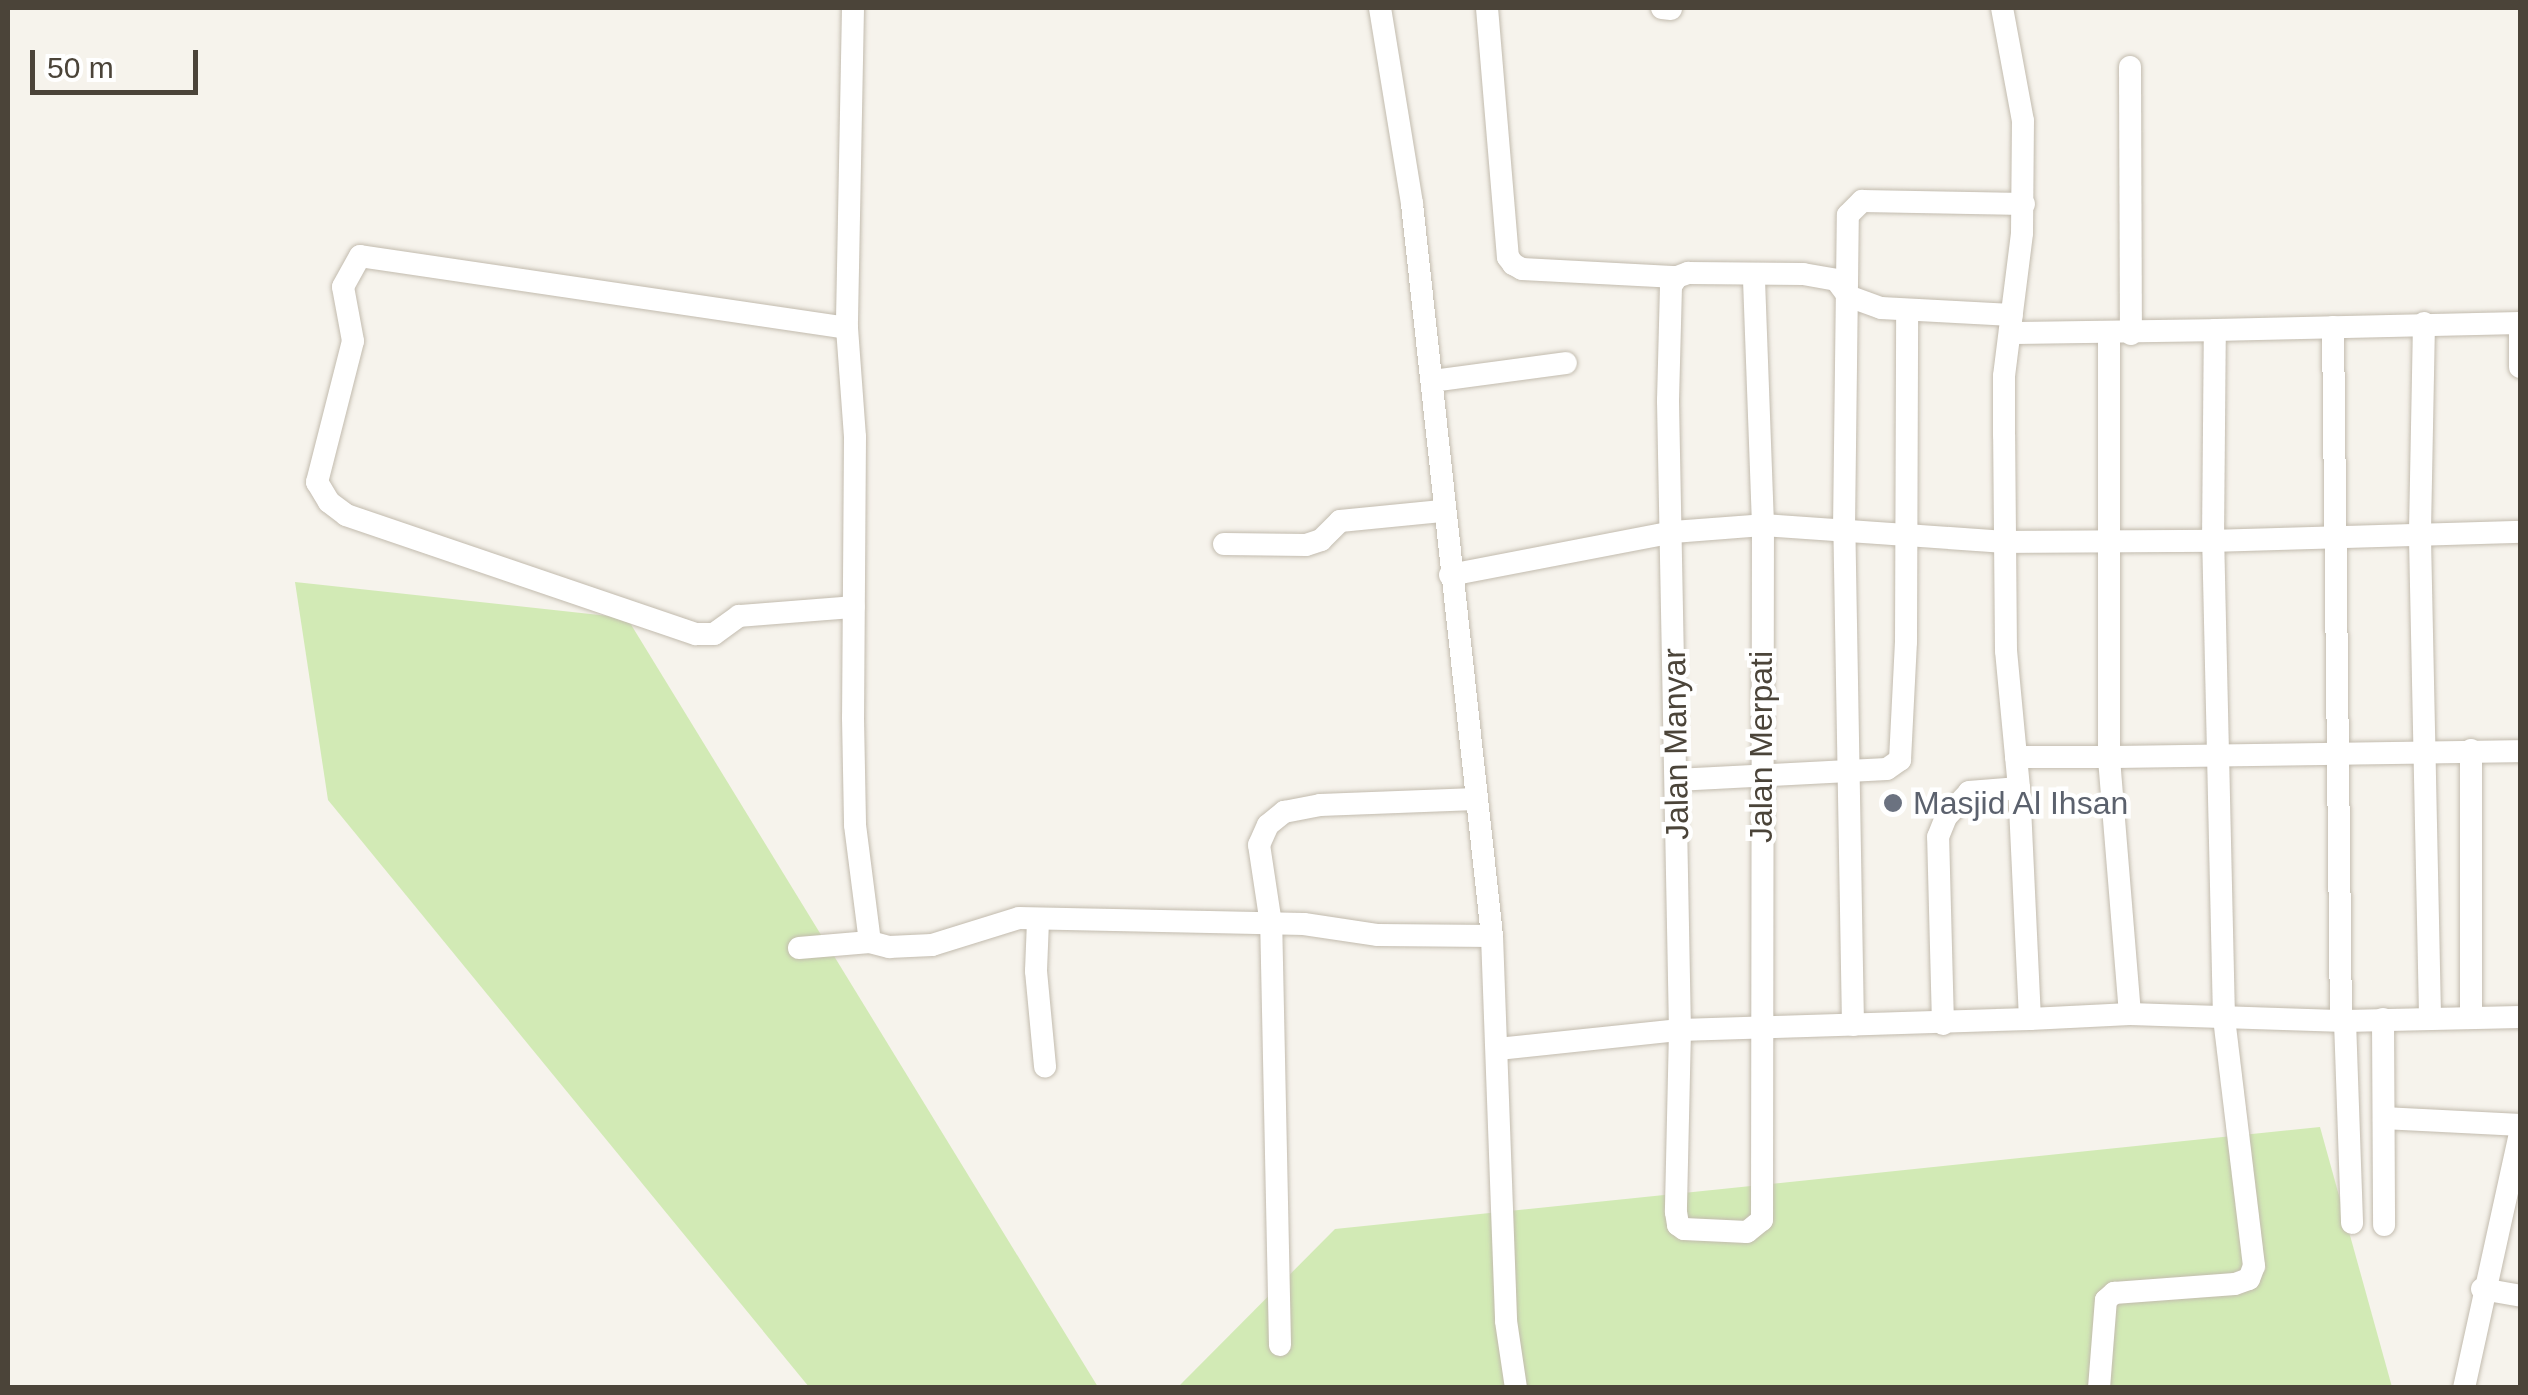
<!DOCTYPE html>
<html>
<head>
<meta charset="utf-8">
<style>
	body { margin:0 }
	#map { position:relative; width:2528px; height:1395px; overflow:hidden; background:#f6f3ec; font-family:Arial,sans-serif }
	div>[style] { position:absolute }
	.green>* { inset:0; background:#d2eab5 }
	.roads { filter:drop-shadow(0 0 2px #c2bbae) drop-shadow(0 0 2px #c2bbae) }
	.street>* { height:22px; margin:-11px; padding:0 11px; transform-origin:11px; border-radius:11px; background:#fff }
	.dots>* { width:28px; height:28px; translate:-50% -50%; box-sizing:border-box; border:5px solid #fff; border-radius:50% }
	span { translate:-50% -50%; white-space:nowrap; text-align:center; line-height:1.15; -webkit-text-stroke:9px #fff; paint-order:stroke }
	.street-label { font-size:32px; color:#4b4439 }
	.worship-label { font-size:32px; color:#5b616d }
	.left { translate:0 -50%; text-align:left }
	.frame { position:absolute; inset:0; border:10px solid #4b4439; pointer-events:none }
	.scale { position:absolute; left:30px; top:50px; width:168px; height:45px; box-sizing:border-box; border:5px solid #4b4439; border-top:0; padding-left:12px; font-size:30px; line-height:35px; white-space:nowrap; color:#4b4439; -webkit-text-stroke:8px #fff; paint-order:stroke }
</style>
</head>
<body>
<div id="map">
	<div class="green">
		<i style="clip-path:polygon(295px 582px,627px 618px,1098px 1387px,809px 1387px,328px 800px)"></i>
		<i style="clip-path:polygon(2320px 1127px,2392px 1387px,1177px 1388px,1335px 1229px)"></i>
	</div>
	<div class="roads">
		<div class="street">
			<i style="left:853px;top:8px;width:320px;rotate:91.1deg"></i>
			<i style="left:847px;top:328px;width:109px;rotate:85.8deg"></i>
			<i style="left:855px;top:437px;width:281px;rotate:90.4deg"></i>
			<i style="left:853px;top:718px;width:107px;rotate:88.9deg"></i>
			<i style="left:855px;top:825px;width:118px;rotate:82.7deg"></i>
			<i style="left:870px;top:942px;width:20px;rotate:15deg"></i>
			<i style="left:889px;top:947px;width:43px;rotate:-2.7deg"></i>
			<i style="left:932px;top:945px;width:91px;rotate:-17.2deg"></i>
			<i style="left:1019px;top:918px;width:285px;rotate:1.2deg"></i>
			<i style="left:1304px;top:924px;width:75px;rotate:8.5deg"></i>
			<i style="left:1378px;top:935px;width:114px;rotate:0.5deg"></i>
			<i style="left:1380px;top:8px;width:199px;rotate:80.7deg"></i>
			<i style="left:1412px;top:204px;width:736px;rotate:83.76deg"></i>
			<i style="left:1492px;top:936px;width:385px;rotate:87.9deg"></i>
			<i style="left:1506px;top:1321px;width:68px;rotate:81.5deg"></i>
			<i style="left:1487px;top:8px;width:250px;rotate:85.2deg"></i>
			<i style="left:1508px;top:257px;width:9px;rotate:54deg"></i>
			<i style="left:1513px;top:264px;width:10px;rotate:29deg"></i>
			<i style="left:1522px;top:269px;width:155px;rotate:3deg"></i>
			<i style="left:1677px;top:277px;width:12px;rotate:-20deg"></i>
			<i style="left:1688px;top:273px;width:115px;rotate:0.5deg"></i>
			<i style="left:1803px;top:274px;width:34px;rotate:10deg"></i>
			<i style="left:1836px;top:280px;width:20px;rotate:53deg"></i>
			<i style="left:1848px;top:296px;width:35px;rotate:20deg"></i>
			<i style="left:1881px;top:308px;width:131px;rotate:3.1deg"></i>
			<i style="left:1662px;top:8px;width:9px;rotate:6deg"></i>
			<i style="left:2130px;top:67px;width:267px;rotate:89.8deg"></i>
			<i style="left:1677px;top:277px;width:11px;rotate:124deg"></i>
			<i style="left:1671px;top:286px;width:115px;rotate:91.5deg"></i>
			<i style="left:1668px;top:401px;width:629px;rotate:88.91deg"></i>
			<i style="left:1680px;top:1030px;width:182px;rotate:91.3deg"></i>
			<i style="left:1676px;top:1212px;width:13px;rotate:81deg"></i>
			<i style="left:1678px;top:1225px;width:7px;rotate:34deg"></i>
			<i style="left:1684px;top:1229px;width:63px;rotate:2.7deg"></i>
			<i style="left:1747px;top:1232px;width:19px;rotate:-39deg"></i>
			<i style="left:1762px;top:1220px;width:695px;rotate:-89.92deg"></i>
			<i style="left:1763px;top:525px;width:250px;rotate:-92.1deg"></i>
			<i style="left:2424px;top:323px;width:215px;rotate:91.1deg"></i>
			<i style="left:2420px;top:538px;width:480px;rotate:88.8deg"></i>
			<i style="left:2520px;top:323px;width:44px;rotate:90deg"></i>
			<i style="left:2333px;top:327px;width:693px;rotate:89.34deg"></i>
			<i style="left:847px;top:328px;width:492px;rotate:-171.6deg"></i>
			<i style="left:360px;top:256px;width:35px;rotate:119deg"></i>
			<i style="left:343px;top:287px;width:55px;rotate:79.5deg"></i>
			<i style="left:353px;top:341px;width:146px;rotate:104.3deg"></i>
			<i style="left:317px;top:482px;width:23px;rotate:59deg"></i>
			<i style="left:329px;top:502px;width:21px;rotate:37deg"></i>
			<i style="left:346px;top:515px;width:370px;rotate:18.8deg"></i>
			<i style="left:696px;top:634px;width:18px"></i>
			<i style="left:714px;top:634px;width:31px;rotate:-36deg"></i>
			<i style="left:739px;top:616px;width:115px;rotate:-4.5deg"></i>
			<i style="left:2010px;top:333px;width:205px;rotate:-0.8deg"></i>
			<i style="left:1433px;top:381px;width:134px;rotate:-7.7deg"></i>
			<i style="left:1224px;top:544px;width:82px;rotate:0.7deg"></i>
			<i style="left:1306px;top:545px;width:16px;rotate:-18deg"></i>
			<i style="left:1321px;top:540px;width:27px;rotate:-45deg"></i>
			<i style="left:1340px;top:521px;width:102px;rotate:-5.6deg"></i>
			<i style="left:1450px;top:575px;width:227px;rotate:-10.9deg"></i>
			<i style="left:1673px;top:532px;width:90px;rotate:-4.4deg"></i>
			<i style="left:1763px;top:525px;width:243px;rotate:4deg"></i>
			<i style="left:2005px;top:542px;width:208px;rotate:-0.3deg"></i>
			<i style="left:2213px;top:541px;width:211px;rotate:-89.5deg"></i>
			<i style="left:2215px;top:330px;width:305px;rotate:-1.3deg"></i>
			<i style="left:2016px;top:757px;width:93px"></i>
			<i style="left:2109px;top:757px;width:423px;rotate:-90deg"></i>
			<i style="left:1676px;top:780px;width:211px;rotate:-3deg"></i>
			<i style="left:1887px;top:769px;width:16px;rotate:-35deg"></i>
			<i style="left:1900px;top:760px;width:118px;rotate:-87.1deg"></i>
			<i style="left:1906px;top:642px;width:331px;rotate:-89.8deg"></i>
			<i style="left:1038px;top:921px;width:50px;rotate:92.3deg"></i>
			<i style="left:1036px;top:971px;width:96px;rotate:84.6deg"></i>
			<i style="left:799px;top:948px;width:71px;rotate:-4.8deg"></i>
			<i style="left:2130px;top:1014px;width:258px;rotate:-94.7deg"></i>
			<i style="left:2109px;top:757px;width:411px;rotate:-0.8deg"></i>
			<i style="left:2471px;top:1016px;width:266px;rotate:-90deg"></i>
			<i style="left:2030px;top:1019px;width:100px;rotate:-2.9deg"></i>
			<i style="left:2130px;top:1014px;width:215px;rotate:1.9deg"></i>
			<i style="left:2345px;top:1021px;width:175px;rotate:-1.3deg"></i>
			<i style="left:2383px;top:1019px;width:206px;rotate:89.7deg"></i>
			<i style="left:2345px;top:1021px;width:202px;rotate:88deg"></i>
			<i style="left:1943px;top:1024px;width:187px;rotate:-91.5deg"></i>
			<i style="left:1938px;top:837px;width:22px;rotate:-68deg"></i>
			<i style="left:1946px;top:817px;width:34px;rotate:-47deg"></i>
			<i style="left:1969px;top:792px;width:50px;rotate:-4.6deg"></i>
			<i style="left:1853px;top:1025px;width:496px;rotate:-91deg"></i>
			<i style="left:1844px;top:529px;width:314px;rotate:-89.3deg"></i>
			<i style="left:1848px;top:215px;width:20px;rotate:-45deg"></i>
			<i style="left:1862px;top:201px;width:162px;rotate:1.1deg"></i>
			<i style="left:1498px;top:1049px;width:183px;rotate:-6deg"></i>
			<i style="left:1680px;top:1030px;width:350px;rotate:-1.8deg"></i>
			<i style="left:2030px;top:1019px;width:231px;rotate:-92.7deg"></i>
			<i style="left:2019px;top:788px;width:138px;rotate:-95.4deg"></i>
			<i style="left:2006px;top:651px;width:216px;rotate:-90.5deg"></i>
			<i style="left:2004px;top:435px;width:59px;rotate:-90deg"></i>
			<i style="left:2004px;top:376px;width:144px;rotate:-82.8deg"></i>
			<i style="left:2022px;top:233px;width:112px;rotate:-89.5deg"></i>
			<i style="left:2023px;top:121px;width:115px;rotate:-100.5deg"></i>
			<i style="left:2384px;top:1118px;width:136px;rotate:2.9deg"></i>
			<i style="left:2482px;top:1289px;width:39px;rotate:10deg"></i>
			<i style="left:1280px;top:1345px;width:421px;rotate:-91.2deg"></i>
			<i style="left:1271px;top:924px;width:80px;rotate:-98.6deg"></i>
			<i style="left:1259px;top:845px;width:22px;rotate:-66deg"></i>
			<i style="left:1268px;top:825px;width:21px;rotate:-39deg"></i>
			<i style="left:1284px;top:812px;width:37px;rotate:-11deg"></i>
			<i style="left:1320px;top:805px;width:156px;rotate:-2.2deg"></i>
			<i style="left:2099px;top:1388px;width:88px;rotate:-85.5deg"></i>
			<i style="left:2106px;top:1300px;width:11px;rotate:-41deg"></i>
			<i style="left:2114px;top:1293px;width:121px;rotate:-4.3deg"></i>
			<i style="left:2235px;top:1284px;width:15px;rotate:-20deg"></i>
			<i style="left:2249px;top:1279px;width:14px;rotate:-69deg"></i>
			<i style="left:2254px;top:1266px;width:250px;rotate:-96.9deg"></i>
			<i style="left:2224px;top:1018px;width:477px;rotate:-91.3deg"></i>
			<i style="left:2213px;top:541px;width:307px;rotate:-1.7deg"></i>
			<i style="left:2464px;top:1388px;width:261px;rotate:-77.6deg"></i>
		</div>
	</div>
	<div class="dots">
		<i style="left:1893px;top:803px;background:#6b7280"></i>
	</div>
	<div class="street-label">
		<span style="left:1676px;top:744px;rotate:-91deg">Jalan Manyar</span>
		<span style="left:1761px;top:747px;rotate:-90deg">Jalan Merpati</span>
	</div>
	<div class="worship-label">
		<span class="left" style="left:1913px;top:803px">Masjid Al Ihsan</span>
	</div>
	<div class="frame"></div>
	<div class="scale">50 m</div>
</div>
</body>
</html>
